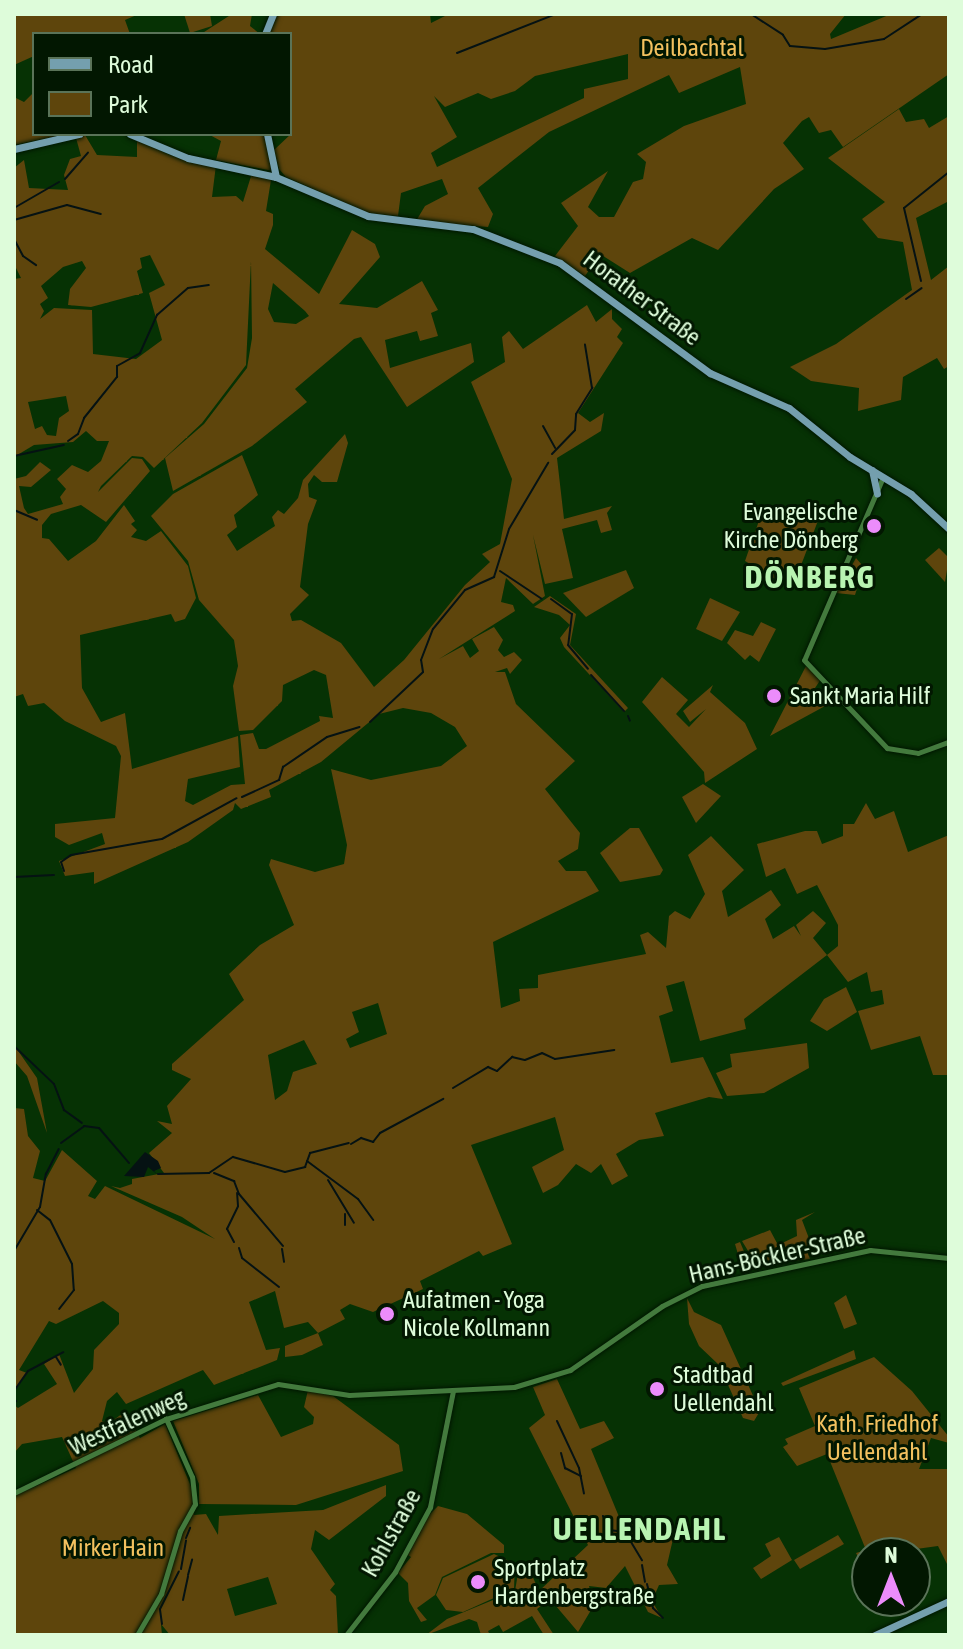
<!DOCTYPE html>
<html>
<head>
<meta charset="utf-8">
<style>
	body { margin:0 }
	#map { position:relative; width:963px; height:1649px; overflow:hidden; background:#063204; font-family:"Asap Condensed",sans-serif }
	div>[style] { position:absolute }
	.green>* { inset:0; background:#5e450c }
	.water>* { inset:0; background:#051213 }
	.stream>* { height:2px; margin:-1px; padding:0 1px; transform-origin:1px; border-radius:1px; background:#051213 }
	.roads { filter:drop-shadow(0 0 2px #001700) drop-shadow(0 0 2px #001700) }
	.minor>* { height:5px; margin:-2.5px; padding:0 2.5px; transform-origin:2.5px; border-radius:2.5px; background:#437a3d }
	.major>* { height:7px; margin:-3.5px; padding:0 3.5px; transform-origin:3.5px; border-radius:3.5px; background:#749fae }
	.dots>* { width:22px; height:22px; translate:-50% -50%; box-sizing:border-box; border:4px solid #021701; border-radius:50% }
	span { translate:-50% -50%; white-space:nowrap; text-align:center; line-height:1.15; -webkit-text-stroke:6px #021701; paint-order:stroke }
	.park-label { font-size:24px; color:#f3c15f }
	.street-label { font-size:24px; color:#defcda }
	.poi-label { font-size:24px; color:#defcda }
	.right { translate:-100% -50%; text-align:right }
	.left { translate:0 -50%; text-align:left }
	.district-label { font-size:32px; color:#b8f4b1; font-weight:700; letter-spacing:2px }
	.frame { position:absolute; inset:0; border:16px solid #defcda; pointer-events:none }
	.legend { position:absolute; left:32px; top:32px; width:260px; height:104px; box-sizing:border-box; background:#021701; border:2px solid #5a7358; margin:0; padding:10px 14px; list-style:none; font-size:24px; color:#defcda }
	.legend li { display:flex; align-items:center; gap:16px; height:40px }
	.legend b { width:40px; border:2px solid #5a7358 }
	.north { position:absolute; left:851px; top:1537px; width:80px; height:80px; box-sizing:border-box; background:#021701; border:2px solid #5a7358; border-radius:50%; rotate:0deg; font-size:22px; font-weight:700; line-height:32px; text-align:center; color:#defcda }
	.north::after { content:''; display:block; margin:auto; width:28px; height:36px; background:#ec8cfb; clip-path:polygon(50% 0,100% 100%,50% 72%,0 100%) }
</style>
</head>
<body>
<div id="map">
	<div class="green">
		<i style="clip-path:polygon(14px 14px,139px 14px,125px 20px,130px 34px,34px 34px,34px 56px,14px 65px)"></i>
		<i style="clip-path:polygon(184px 14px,210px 14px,212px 26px,190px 33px)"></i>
		<i style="clip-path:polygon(232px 14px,252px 14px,250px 26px,260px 34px,201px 34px)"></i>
		<i style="clip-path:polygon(evenodd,276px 14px,430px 14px,431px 23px,449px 14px,846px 14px,830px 34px,831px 39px,891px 14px,949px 14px,949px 74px,843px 147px,831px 130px,819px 133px,809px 117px,802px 121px,783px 143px,804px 169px,774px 189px,718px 250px,692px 238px,630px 273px,600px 254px,585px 276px,555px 256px,578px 226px,561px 203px,608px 171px,588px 207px,599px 217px,614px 217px,633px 182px,643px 179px,646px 162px,637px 154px,684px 126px,746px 104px,740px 67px,679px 93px,669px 75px,549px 132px,478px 188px,493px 214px,488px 227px,416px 221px,425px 206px,448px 194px,442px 179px,401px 193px,398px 216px,368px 213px,286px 177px,279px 169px,274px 150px,292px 133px,290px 34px,267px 34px,276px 14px,628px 54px,628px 79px,584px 89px,584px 98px,437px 167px,431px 153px,457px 137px,434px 96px,445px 107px,478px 93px,491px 99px,515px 91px,535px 76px,628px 54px)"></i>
		<i style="clip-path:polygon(34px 92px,34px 134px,67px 134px,14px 145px,14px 97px,24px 102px)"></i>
		<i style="clip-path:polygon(899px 109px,906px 122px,924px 119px,929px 128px,949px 116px,949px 201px,916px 218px,931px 280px,949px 266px,949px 366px,944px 369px,937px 358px,903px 377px,901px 400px,858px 411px,859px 388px,811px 381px,790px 367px,836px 344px,912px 290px,903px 242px,878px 238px,862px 219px,885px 202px,828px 158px)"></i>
		<i style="clip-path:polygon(208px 134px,264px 134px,273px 171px,216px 160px,221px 141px)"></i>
		<i style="clip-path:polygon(evenodd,85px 135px,97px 155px,137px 157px,137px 140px,170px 155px,216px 165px,212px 197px,236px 196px,243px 202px,252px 173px,271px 180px,266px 211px,273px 214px,273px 225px,265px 249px,319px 294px,352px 230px,375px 244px,380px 257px,339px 304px,377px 308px,422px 281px,438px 310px,431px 313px,438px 336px,420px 341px,417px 331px,385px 340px,390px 368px,471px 343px,474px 362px,407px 407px,361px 337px,354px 339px,295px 389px,307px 402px,252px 446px,173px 491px,165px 458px,204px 424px,247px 368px,252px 338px,251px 261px,246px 365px,202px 423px,154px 468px,143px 457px,132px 456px,101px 486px,98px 492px,132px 458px,142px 459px,150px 471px,106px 522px,81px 505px,51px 514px,42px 525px,42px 538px,49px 539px,68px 561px,96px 541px,124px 505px,135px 521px,131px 524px,137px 530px,131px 537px,146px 541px,161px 531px,188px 566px,196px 598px,185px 619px,175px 622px,171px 614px,80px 635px,82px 688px,101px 722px,125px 713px,132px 769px,238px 736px,240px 767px,188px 779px,185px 801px,193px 805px,231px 785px,245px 784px,240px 735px,253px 733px,259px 749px,266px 749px,320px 721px,319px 716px,333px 718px,326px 675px,314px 670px,283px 685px,282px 701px,253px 730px,239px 731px,233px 686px,238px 666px,234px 640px,199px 600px,188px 561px,151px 516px,173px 494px,242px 455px,258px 495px,234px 515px,237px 527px,227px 535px,237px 551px,275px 526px,272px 517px,278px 510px,284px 514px,298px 498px,303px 480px,345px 434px,348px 443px,337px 482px,322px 482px,314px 475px,308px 484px,309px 497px,317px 500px,308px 524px,300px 587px,309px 595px,290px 614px,292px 621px,301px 620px,341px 643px,374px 687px,404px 660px,465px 585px,490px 562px,482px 554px,500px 544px,512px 479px,471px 382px,505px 362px,502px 337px,509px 331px,523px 349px,587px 305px,596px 322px,612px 309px,612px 319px,622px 329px,617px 337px,623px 343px,578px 413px,590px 422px,604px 413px,601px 431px,557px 458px,564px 519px,612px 506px,607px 513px,612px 530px,601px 533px,597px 520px,562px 529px,573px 578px,545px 584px,533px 535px,545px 596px,533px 604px,506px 578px,501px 602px,513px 605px,515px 611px,439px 659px,463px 646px,470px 658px,479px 651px,472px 639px,494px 627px,503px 640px,498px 650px,504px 657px,514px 652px,522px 660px,510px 674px,507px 668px,495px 672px,505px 672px,516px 704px,575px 761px,545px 789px,580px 833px,578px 849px,558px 861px,566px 871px,586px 871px,599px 891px,493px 942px,501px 1008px,520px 1001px,519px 989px,538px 988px,538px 975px,646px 954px,640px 935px,648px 932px,666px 948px,669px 916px,675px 911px,690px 919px,705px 894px,688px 855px,711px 836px,744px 870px,722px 891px,728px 917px,771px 890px,781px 905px,765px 919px,773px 939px,794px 926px,801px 936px,796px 925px,813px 911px,826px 923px,813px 938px,827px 955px,838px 946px,838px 925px,817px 885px,797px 894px,785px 868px,766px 877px,757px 844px,805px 831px,817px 831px,822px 844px,843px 836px,843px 824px,854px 824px,866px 803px,875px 819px,894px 811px,908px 852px,949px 835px,949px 1075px,933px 1075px,920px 1036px,871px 1050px,858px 1011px,884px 1004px,882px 990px,871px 992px,867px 972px,848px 982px,827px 955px,744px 1019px,746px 1029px,700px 1041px,684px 981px,666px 986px,673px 1011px,659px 1016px,671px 1063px,703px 1057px,723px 1099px,709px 1097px,655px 1113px,664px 1136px,639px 1140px,616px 1154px,628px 1176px,612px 1185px,601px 1164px,591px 1173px,576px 1164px,558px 1185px,543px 1193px,532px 1167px,564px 1150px,555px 1117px,471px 1145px,512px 1244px,483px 1256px,479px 1251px,420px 1281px,423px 1289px,373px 1312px,350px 1304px,340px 1310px,345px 1319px,318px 1333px,323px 1345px,302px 1355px,285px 1357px,285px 1346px,318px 1333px,308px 1322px,284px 1328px,275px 1291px,249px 1302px,266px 1350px,280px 1348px,277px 1360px,214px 1385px,203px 1370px,126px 1404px,117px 1392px,107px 1401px,102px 1421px,108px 1424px,126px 1411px,140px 1438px,165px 1424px,192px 1489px,194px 1515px,206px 1514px,218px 1535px,219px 1516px,323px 1510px,386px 1485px,386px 1496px,329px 1540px,315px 1530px,311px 1549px,335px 1584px,330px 1590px,336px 1596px,338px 1635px,170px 1635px,161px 1624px,162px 1635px,14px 1635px,14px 1496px,76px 1468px,62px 1437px,22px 1444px,14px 1453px,14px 1405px,18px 1408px,57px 1384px,44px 1364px,59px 1354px,74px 1393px,93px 1369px,94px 1350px,119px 1324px,119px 1313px,103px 1301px,56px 1324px,49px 1321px,19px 1370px,27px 1373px,14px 1392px,14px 1108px,24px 1109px,28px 1136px,40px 1151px,33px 1178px,45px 1181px,62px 1150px,97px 1181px,88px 1196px,95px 1199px,105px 1186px,215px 1239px,182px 1217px,111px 1186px,120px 1188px,132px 1184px,132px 1179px,164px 1173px,149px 1153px,172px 1133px,157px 1121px,172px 1124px,167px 1106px,191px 1079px,172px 1070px,172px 1064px,244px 1000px,229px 974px,260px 945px,294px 925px,269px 865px,271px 859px,315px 872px,344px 864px,347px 845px,331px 769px,371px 780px,441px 766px,467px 746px,455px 727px,431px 713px,403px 708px,379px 714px,321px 762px,269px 790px,271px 797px,241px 809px,235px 803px,233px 810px,188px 842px,94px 884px,94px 872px,65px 876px,59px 861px,105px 844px,102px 833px,69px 845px,55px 837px,55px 824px,115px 818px,121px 756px,116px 746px,65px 721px,44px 703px,28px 706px,23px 694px,14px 697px,14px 479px,26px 476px,40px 462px,51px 470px,31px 487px,19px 486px,24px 508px,28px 514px,63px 504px,60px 497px,66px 489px,57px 479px,72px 465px,88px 472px,101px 461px,109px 441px,97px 441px,86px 431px,73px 442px,34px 445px,14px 457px,14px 279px,21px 278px,14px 264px,14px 168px,24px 160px,29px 188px,68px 190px,64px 175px,70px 159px,81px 156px,76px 138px,85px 135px,150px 255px,165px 285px,149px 293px,162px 340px,136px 359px,93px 354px,92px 310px,54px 308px,40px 319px,44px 311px,40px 304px,48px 298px,41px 286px,63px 267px,82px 261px,86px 268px,70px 289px,68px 305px,91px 307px,143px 293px,137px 271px,142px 268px,140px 258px,150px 255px,85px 135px,273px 283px,305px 311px,309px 316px,296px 324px,274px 322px,268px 309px,273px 283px,85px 135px,66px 396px,69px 411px,59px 418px,56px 436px,47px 435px,42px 426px,35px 429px,28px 402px,66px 396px,85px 135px,378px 1003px,387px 1034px,350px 1048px,346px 1039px,359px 1032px,352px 1012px,378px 1003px,85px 135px,304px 1040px,317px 1064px,293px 1072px,287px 1091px,275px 1100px,268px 1055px,304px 1040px,85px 135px,268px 1577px,277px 1604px,235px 1616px,227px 1589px,268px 1577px)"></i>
		<i style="clip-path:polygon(794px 506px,819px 518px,792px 589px,745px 561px,762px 512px)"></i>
		<i style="clip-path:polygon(939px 548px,949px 558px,945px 582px,925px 560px)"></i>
		<i style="clip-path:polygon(856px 558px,868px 572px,861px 576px,855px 595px,836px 593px)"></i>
		<i style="clip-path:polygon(626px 570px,634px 588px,586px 617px,563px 593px)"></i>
		<i style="clip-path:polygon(550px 596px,576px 614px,570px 645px,628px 708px,624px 712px,564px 647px,560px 638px,570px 625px,559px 615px,534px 607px)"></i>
		<i style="clip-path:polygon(710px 598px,740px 612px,722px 641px,696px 629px)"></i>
		<i style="clip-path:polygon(761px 622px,776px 629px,759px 662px,750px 655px,745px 660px,727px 643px,735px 630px,753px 636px)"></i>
		<i style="clip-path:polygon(806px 666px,821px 679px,811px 694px,818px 698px,829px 687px,838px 699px,770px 736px)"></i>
		<i style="clip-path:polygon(662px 677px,688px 700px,676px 714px,689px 727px,706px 709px,690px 722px,683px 711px,713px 685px,710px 692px,745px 723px,757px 749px,705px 783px,704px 772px,642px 702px)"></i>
		<i style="clip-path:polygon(703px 784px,721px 796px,696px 823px,682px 797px)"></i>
		<i style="clip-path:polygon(630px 828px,639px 828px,663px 870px,660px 875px,620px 882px,600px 853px)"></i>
		<i style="clip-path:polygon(846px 987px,857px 1012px,827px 1031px,810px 1021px,824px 999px)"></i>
		<i style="clip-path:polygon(807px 1043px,809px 1068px,764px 1093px,727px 1096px,716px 1073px,732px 1067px,730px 1054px)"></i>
		<i style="clip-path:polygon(14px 1045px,37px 1078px,47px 1133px,27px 1076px,14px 1061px)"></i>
		<i style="clip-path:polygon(815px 1212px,802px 1220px,813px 1249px,807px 1251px,810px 1259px,742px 1268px,735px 1244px,740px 1242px,749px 1263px,753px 1259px,742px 1241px,770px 1230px,778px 1245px,797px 1236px,796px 1220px)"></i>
		<i style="clip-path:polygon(846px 1295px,857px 1324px,844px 1329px,834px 1303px)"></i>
		<i style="clip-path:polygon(687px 1298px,694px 1312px,721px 1325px,760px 1411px,754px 1421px,743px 1418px,719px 1365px,699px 1346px,689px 1324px)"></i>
		<i style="clip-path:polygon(854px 1350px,856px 1359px,783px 1386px,781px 1383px)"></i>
		<i style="clip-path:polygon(874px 1357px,912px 1391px,949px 1437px,949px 1443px,931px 1438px,919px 1469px,947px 1469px,949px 1445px,949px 1568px,938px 1546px,858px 1557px,856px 1553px,866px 1550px,827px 1454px,797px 1466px,783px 1447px,788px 1444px,785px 1439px,815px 1426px,799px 1388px)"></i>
		<i style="clip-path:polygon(557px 1379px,580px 1429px,604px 1421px,614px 1438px,591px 1449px,622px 1524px,667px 1523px,673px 1539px,667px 1565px,678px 1584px,659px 1585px,652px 1601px,662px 1618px,648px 1612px,625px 1566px,606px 1588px,589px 1586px,594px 1605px,578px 1632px,550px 1599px,537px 1609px,554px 1635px,544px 1635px,532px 1616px,503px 1632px,499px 1625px,488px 1631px,490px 1635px,481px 1635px,477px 1622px,469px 1619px,426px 1635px,447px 1619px,515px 1591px,519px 1567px,526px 1562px,539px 1591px,588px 1545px,529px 1428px,545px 1415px,533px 1387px)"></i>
		<i style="clip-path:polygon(308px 1390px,333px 1396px,399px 1445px,403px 1471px,296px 1505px,199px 1504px,199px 1484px,173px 1421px,258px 1395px,281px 1437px,313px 1424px,314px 1417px,304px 1407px)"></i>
		<i style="clip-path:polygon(438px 1506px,467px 1514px,504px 1545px,504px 1553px,491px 1553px,442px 1577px,435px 1595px,417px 1608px,427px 1620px,421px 1622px,409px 1601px,408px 1583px,398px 1573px,411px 1557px,408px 1555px,427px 1517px)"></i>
		<i style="clip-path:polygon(838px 1535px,844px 1544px,800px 1569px,794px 1560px)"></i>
		<i style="clip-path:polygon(779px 1537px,792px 1560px,761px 1579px,753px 1568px,771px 1556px,765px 1544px)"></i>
		<i style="clip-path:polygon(494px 1554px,515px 1564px,514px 1589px,463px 1612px,446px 1610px,436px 1595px,443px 1578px)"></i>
	</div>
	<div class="water">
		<i style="clip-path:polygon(145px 1152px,158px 1161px,161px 1168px,154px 1171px,158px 1175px,148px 1167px,144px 1177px,124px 1176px)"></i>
	</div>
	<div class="stream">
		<i style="left:751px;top:14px;width:38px;rotate:33deg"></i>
		<i style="left:783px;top:35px;width:13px;rotate:58deg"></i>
		<i style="left:790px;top:46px;width:35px;rotate:5deg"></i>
		<i style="left:825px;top:49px;width:60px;rotate:-9.6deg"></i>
		<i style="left:884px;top:39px;width:45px;rotate:-33.3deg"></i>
		<i style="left:457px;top:53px;width:106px;rotate:-21.5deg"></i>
		<i style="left:65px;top:179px;width:35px;rotate:-49deg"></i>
		<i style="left:14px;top:208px;width:52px;rotate:-30deg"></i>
		<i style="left:14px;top:220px;width:55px;rotate:-15.8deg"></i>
		<i style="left:67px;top:205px;width:35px;rotate:15deg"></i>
		<i style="left:14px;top:239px;width:19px;rotate:62deg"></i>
		<i style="left:23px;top:256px;width:16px;rotate:35deg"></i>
		<i style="left:921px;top:281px;width:75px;rotate:-103.1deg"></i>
		<i style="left:904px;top:208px;width:58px;rotate:-38.7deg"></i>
		<i style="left:906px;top:299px;width:19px;rotate:-35deg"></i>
		<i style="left:543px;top:426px;width:25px;rotate:61deg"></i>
		<i style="left:68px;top:441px;width:12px;rotate:-35deg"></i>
		<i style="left:78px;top:434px;width:17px;rotate:-69deg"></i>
		<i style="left:84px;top:418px;width:53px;rotate:-51.2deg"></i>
		<i style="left:117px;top:377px;width:11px;rotate:-90deg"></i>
		<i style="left:117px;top:366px;width:26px;rotate:-29deg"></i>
		<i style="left:140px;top:353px;width:42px;rotate:-65.9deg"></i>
		<i style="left:157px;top:315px;width:41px;rotate:-41.1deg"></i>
		<i style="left:188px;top:288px;width:21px;rotate:-8deg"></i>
		<i style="left:552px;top:454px;width:33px;rotate:-46deg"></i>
		<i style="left:575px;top:430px;width:16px;rotate:-86deg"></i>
		<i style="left:576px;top:414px;width:31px;rotate:-58deg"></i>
		<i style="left:592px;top:388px;width:44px;rotate:-99.2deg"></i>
		<i style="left:14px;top:456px;width:51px;rotate:-12.4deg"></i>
		<i style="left:14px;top:510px;width:25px;rotate:23deg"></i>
		<i style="left:500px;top:571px;width:50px;rotate:33.7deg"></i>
		<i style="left:551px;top:599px;width:26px;rotate:36deg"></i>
		<i style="left:572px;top:614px;width:31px;rotate:97deg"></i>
		<i style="left:568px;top:645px;width:31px;rotate:50deg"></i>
		<i style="left:591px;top:675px;width:49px;rotate:47.5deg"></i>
		<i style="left:628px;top:716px;width:5px;rotate:68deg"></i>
		<i style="left:370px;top:722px;width:73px;rotate:-43.3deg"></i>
		<i style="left:423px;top:672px;width:12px;rotate:-99deg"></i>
		<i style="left:421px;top:660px;width:33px;rotate:-69deg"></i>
		<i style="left:433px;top:629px;width:50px;rotate:-50.6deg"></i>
		<i style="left:465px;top:590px;width:32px;rotate:-24deg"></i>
		<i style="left:494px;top:577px;width:50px;rotate:-72.6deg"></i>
		<i style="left:509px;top:529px;width:77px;rotate:-59.4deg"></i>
		<i style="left:242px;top:797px;width:41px;rotate:-24.7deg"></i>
		<i style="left:279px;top:780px;width:14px;rotate:-73deg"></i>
		<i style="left:283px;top:767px;width:53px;rotate:-34.3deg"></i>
		<i style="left:327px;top:737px;width:34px;rotate:-17deg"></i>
		<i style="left:64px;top:871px;width:9px;rotate:-108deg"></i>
		<i style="left:61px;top:862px;width:12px;rotate:-35deg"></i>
		<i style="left:71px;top:855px;width:92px;rotate:-10deg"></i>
		<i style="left:162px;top:839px;width:85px;rotate:-28.7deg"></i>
		<i style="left:14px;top:877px;width:40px;rotate:-2.9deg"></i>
		<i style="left:14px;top:1046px;width:55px;rotate:43.5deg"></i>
		<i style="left:54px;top:1084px;width:28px;rotate:69deg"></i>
		<i style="left:64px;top:1110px;width:22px;rotate:36deg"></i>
		<i style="left:453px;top:1088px;width:41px;rotate:-31deg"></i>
		<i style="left:488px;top:1067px;width:10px;rotate:24deg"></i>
		<i style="left:497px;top:1071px;width:21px;rotate:-43deg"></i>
		<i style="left:512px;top:1057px;width:13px;rotate:13deg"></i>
		<i style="left:525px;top:1060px;width:18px;rotate:-22deg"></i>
		<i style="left:542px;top:1053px;width:14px;rotate:25deg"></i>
		<i style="left:555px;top:1059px;width:60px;rotate:-8.7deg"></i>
		<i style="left:61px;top:1143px;width:29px;rotate:-36deg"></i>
		<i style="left:84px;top:1126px;width:15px;rotate:8deg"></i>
		<i style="left:99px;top:1128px;width:46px;rotate:49.4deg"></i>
		<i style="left:351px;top:1144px;width:12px;rotate:-31deg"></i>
		<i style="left:361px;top:1138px;width:13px;rotate:18deg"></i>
		<i style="left:373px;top:1142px;width:11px;rotate:-52deg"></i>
		<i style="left:380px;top:1133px;width:72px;rotate:-28.4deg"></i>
		<i style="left:307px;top:1161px;width:64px;rotate:36.7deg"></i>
		<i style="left:358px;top:1199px;width:26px;rotate:54deg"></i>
		<i style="left:214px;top:1173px;width:22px;rotate:22deg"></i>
		<i style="left:234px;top:1181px;width:14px;rotate:69deg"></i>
		<i style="left:239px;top:1194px;width:68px;rotate:49.8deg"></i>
		<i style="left:158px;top:1174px;width:51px;rotate:-1.1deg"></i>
		<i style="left:209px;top:1173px;width:29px;rotate:-34deg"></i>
		<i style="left:233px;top:1157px;width:54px;rotate:16.1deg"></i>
		<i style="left:285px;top:1172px;width:21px;rotate:-14deg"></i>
		<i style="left:305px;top:1167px;width:15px;rotate:-70deg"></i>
		<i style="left:310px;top:1153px;width:40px;rotate:-14.4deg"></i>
		<i style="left:328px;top:1180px;width:50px;rotate:58.8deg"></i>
		<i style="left:37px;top:1210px;width:16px;rotate:38deg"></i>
		<i style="left:50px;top:1220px;width:49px;rotate:63.4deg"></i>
		<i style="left:72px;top:1264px;width:26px;rotate:86deg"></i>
		<i style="left:74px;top:1290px;width:24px;rotate:128deg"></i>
		<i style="left:345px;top:1225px;width:11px;rotate:-90deg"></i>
		<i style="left:234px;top:1242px;width:15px;rotate:-118deg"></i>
		<i style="left:227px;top:1229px;width:25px;rotate:-64deg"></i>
		<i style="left:238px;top:1206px;width:13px;rotate:-94deg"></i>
		<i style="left:239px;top:1248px;width:10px;rotate:73deg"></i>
		<i style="left:242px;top:1258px;width:47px;rotate:38.1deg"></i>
		<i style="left:282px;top:1249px;width:13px;rotate:81deg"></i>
		<i style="left:14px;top:1251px;width:51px;rotate:-59.4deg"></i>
		<i style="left:40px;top:1207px;width:34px;rotate:-80deg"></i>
		<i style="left:46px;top:1174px;width:28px;rotate:-63deg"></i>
		<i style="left:56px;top:1357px;width:9px;rotate:58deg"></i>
		<i style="left:14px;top:1391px;width:24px;rotate:-55deg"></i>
		<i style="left:28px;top:1371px;width:40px;rotate:-28deg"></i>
		<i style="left:14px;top:1399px;width:3px;rotate:45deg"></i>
		<i style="left:557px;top:1421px;width:52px;rotate:64.9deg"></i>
		<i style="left:579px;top:1468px;width:26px;rotate:79deg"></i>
		<i style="left:561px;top:1453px;width:16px;rotate:75deg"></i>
		<i style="left:565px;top:1468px;width:18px;rotate:27deg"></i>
		<i style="left:603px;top:1516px;width:15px;rotate:67deg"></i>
		<i style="left:609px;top:1530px;width:16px;rotate:7deg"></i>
		<i style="left:625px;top:1532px;width:33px;rotate:59deg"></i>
		<i style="left:186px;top:1538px;width:11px;rotate:-68deg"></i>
		<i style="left:642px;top:1565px;width:17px;rotate:80deg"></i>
		<i style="left:181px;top:1569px;width:29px;rotate:-80deg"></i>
		<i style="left:188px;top:1575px;width:16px;rotate:-75deg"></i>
		<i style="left:647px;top:1584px;width:25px;rotate:76deg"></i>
		<i style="left:653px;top:1608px;width:14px;rotate:45deg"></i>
		<i style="left:183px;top:1600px;width:24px;rotate:-78deg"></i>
		<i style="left:162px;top:1624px;width:15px;rotate:-98deg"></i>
		<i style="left:160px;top:1609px;width:42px;rotate:-63.4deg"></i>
	</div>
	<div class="roads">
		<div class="minor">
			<i style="left:883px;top:477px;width:199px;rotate:113.3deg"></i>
			<i style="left:804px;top:660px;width:121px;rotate:46.7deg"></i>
			<i style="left:887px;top:748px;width:31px;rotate:9deg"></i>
			<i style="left:918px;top:753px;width:33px;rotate:-20deg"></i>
			<i style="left:14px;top:1493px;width:169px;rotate:-26deg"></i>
			<i style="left:166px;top:1419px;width:117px;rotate:-17.4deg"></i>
			<i style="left:278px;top:1384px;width:72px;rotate:8.8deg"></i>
			<i style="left:349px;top:1395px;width:165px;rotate:-2.8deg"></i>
			<i style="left:514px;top:1387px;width:59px;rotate:-16.9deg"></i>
			<i style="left:570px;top:1370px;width:112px;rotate:-34.8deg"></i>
			<i style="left:662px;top:1306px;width:45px;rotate:-26.6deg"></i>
			<i style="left:702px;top:1286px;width:172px;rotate:-12.1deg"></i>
			<i style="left:870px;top:1250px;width:79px;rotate:5.8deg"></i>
			<i style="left:137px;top:1635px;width:48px;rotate:-59.7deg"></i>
			<i style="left:161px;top:1594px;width:66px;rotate:-73.2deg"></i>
			<i style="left:180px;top:1531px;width:31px;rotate:-61deg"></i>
			<i style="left:195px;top:1504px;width:27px;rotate:-96deg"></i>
			<i style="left:192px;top:1477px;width:64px;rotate:-114.1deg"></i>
			<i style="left:346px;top:1635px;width:80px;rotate:-52.1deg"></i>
			<i style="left:395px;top:1572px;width:74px;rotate:-61.7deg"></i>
			<i style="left:430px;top:1507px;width:118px;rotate:-78.8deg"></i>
		</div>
		<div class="major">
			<i style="left:265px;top:34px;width:22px;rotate:-68deg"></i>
			<i style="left:130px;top:134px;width:63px;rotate:22.5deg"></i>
			<i style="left:188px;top:158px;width:90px;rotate:12.2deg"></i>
			<i style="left:276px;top:177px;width:100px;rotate:23deg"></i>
			<i style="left:368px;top:216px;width:106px;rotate:7.1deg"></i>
			<i style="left:473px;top:229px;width:93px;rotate:21.3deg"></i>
			<i style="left:560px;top:263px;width:186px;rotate:36.3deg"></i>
			<i style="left:710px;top:373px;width:86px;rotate:23.9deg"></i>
			<i style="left:789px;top:408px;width:78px;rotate:38.8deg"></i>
			<i style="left:850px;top:457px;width:71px;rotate:31.2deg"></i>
			<i style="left:911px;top:494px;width:52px;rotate:42.6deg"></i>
			<i style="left:267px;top:134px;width:44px;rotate:78.2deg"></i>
			<i style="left:14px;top:149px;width:67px;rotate:-13deg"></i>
			<i style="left:872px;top:470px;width:24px;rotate:78deg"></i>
			<i style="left:875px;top:1635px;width:81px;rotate:-24.7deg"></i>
		</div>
	</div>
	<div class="dots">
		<i style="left:874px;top:526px;background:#ec8cfb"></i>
		<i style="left:774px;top:696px;background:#ec8cfb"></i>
		<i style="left:387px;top:1314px;background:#ec8cfb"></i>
		<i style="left:657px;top:1389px;background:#ec8cfb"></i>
		<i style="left:478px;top:1582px;background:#ec8cfb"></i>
	</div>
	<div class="park-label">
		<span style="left:692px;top:48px">Deilbachtal</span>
		<span style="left:877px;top:1438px">Kath. Friedhof<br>Uellendahl</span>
		<span style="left:113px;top:1548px">Mirker Hain</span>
	</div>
	<div class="street-label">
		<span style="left:642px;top:298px;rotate:37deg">Horather Straße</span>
		<span style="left:777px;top:1255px;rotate:-13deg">Hans-Böckler-Straße</span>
		<span style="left:127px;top:1422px;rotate:-25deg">Westfalenweg</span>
		<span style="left:391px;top:1533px;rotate:-61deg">Kohlstraße</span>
	</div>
	<div class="poi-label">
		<span class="right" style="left:858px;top:526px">Evangelische<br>Kirche Dönberg</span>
		<span class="left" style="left:790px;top:696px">Sankt Maria Hilf</span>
		<span class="left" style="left:403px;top:1314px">Aufatmen - Yoga<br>Nicole Kollmann</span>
		<span class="left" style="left:673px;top:1389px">Stadtbad<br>Uellendahl</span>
		<span class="left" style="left:494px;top:1582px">Sportplatz<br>Hardenbergstraße</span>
	</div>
	<div class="district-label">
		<span style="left:810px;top:577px">DÖNBERG</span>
		<span style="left:640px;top:1529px">UELLENDAHL</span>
	</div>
	<div class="frame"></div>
	<ul class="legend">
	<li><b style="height:10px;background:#749fae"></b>Road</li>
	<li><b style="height:22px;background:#5e450c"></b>Park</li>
	</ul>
	<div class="north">N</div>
</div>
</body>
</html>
